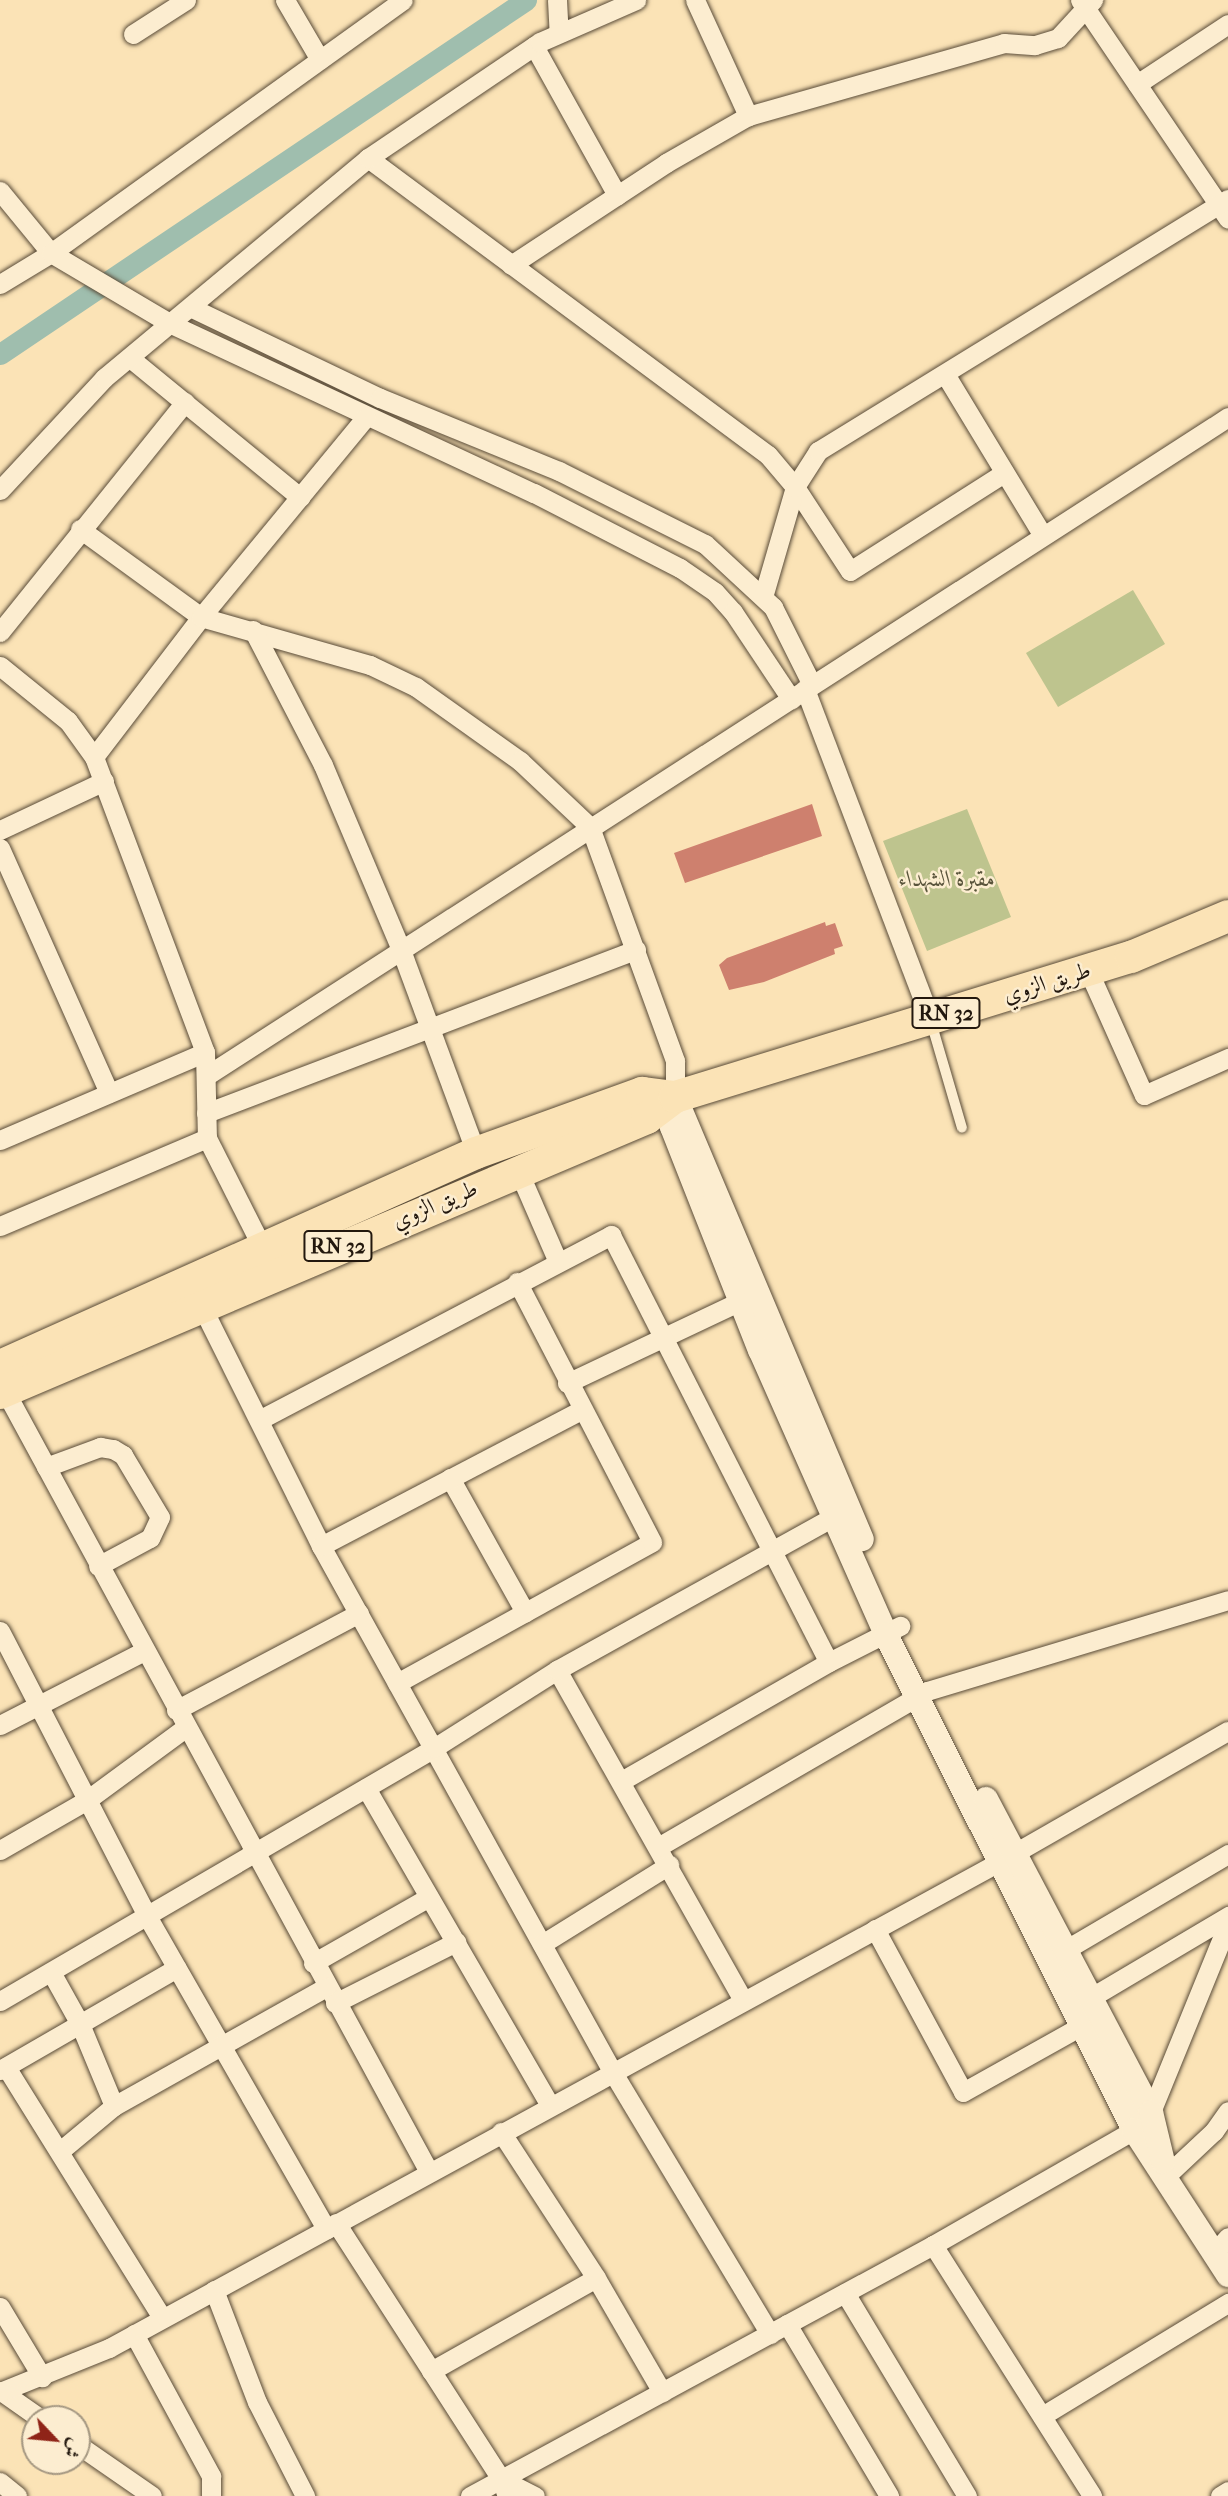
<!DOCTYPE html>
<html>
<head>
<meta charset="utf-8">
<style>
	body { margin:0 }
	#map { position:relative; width:1228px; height:2496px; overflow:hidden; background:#fbe3b6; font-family:"IM FELL French Canon",Amiri,serif }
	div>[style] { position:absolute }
	.green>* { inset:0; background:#bec48e }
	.canal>* { height:21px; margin:-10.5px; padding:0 10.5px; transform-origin:10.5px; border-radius:10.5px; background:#9fbeae }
	.building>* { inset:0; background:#ce806e }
	.roads { filter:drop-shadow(0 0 2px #594b38) drop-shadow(0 0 2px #594b38) }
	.service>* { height:10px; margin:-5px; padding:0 5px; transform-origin:5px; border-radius:5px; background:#fcedd0 }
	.minor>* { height:19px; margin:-9.5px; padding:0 9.5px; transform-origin:9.5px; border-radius:9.5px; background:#fcedd0 }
	.tertiary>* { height:24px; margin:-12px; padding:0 12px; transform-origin:12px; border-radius:12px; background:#fcedd0 }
	.primary>* { height:32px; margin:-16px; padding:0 16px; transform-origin:16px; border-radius:16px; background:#fbe3b6 }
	span { translate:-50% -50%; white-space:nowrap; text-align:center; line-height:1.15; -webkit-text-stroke:5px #fcedd0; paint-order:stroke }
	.shield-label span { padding:2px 5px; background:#fcedd0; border:2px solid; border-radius:5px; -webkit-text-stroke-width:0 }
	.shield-label { font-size:21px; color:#23180e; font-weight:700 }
	.park-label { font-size:23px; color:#59543b; font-style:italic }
	.street-label { font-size:23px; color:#23180e }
	.north { position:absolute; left:21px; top:2405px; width:70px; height:70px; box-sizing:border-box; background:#fcedd0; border:2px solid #a59882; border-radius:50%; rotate:116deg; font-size:19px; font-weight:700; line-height:28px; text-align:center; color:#23180e }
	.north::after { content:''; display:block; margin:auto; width:24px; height:32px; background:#8f2418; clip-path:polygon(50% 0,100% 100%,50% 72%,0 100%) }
</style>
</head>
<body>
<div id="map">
	<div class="green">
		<i style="clip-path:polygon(1133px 590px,1165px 644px,1058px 707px,1026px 653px)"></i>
		<i style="clip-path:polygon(967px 809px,1011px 917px,927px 951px,883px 841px)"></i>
	</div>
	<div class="canal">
		<i style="left:0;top:354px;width:634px;rotate:-33.94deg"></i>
	</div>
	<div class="building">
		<i style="clip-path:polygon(812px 804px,822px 836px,685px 883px,674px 853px)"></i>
		<i style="clip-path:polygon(825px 922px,826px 926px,835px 923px,843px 946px,834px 949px,835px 954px,764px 982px,729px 990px,719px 965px,727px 958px)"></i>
	</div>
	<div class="roads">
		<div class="service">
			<i style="left:931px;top:1022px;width:110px;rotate:73.7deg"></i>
		</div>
		<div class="minor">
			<i style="left:285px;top:0;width:69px;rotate:59.7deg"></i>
			<i style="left:557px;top:0;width:33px;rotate:87deg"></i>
			<i style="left:695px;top:0;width:128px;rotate:65.4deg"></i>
			<i style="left:1080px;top:0;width:264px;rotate:55.9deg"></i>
			<i style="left:133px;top:34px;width:63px;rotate:-32.7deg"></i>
			<i style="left:534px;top:46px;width:171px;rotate:60.9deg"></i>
			<i style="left:1137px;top:84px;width:109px;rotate:-33.4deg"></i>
			<i style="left:368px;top:158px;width:498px;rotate:36.6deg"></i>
			<i style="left:768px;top:455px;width:42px;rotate:49.8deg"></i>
			<i style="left:795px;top:487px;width:100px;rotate:56.8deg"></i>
			<i style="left:850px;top:571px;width:183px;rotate:-32.5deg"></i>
			<i style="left:0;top:191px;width:80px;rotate:50.6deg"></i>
			<i style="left:51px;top:253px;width:139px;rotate:30.6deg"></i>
			<i style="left:171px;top:324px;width:400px;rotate:25deg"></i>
			<i style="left:534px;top:493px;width:164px;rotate:27.2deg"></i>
			<i style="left:680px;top:568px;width:42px;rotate:34.4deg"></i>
			<i style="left:715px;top:592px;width:27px;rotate:48deg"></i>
			<i style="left:733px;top:612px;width:105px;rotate:56.3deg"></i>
			<i style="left:511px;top:265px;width:186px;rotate:-33.3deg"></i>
			<i style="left:666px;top:163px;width:95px;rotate:-29.8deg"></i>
			<i style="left:748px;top:116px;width:266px;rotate:-15.9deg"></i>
			<i style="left:1004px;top:43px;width:31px;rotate:4deg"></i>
			<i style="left:1035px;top:45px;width:24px;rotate:-17deg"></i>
			<i style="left:1058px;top:38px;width:52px;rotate:-47.4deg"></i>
			<i style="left:0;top:284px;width:60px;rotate:-31.3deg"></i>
			<i style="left:51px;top:253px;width:433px;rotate:-35.7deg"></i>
			<i style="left:192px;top:308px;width:208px;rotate:25.6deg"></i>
			<i style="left:380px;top:398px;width:193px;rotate:22.2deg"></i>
			<i style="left:559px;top:471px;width:163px;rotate:26.6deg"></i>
			<i style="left:705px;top:544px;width:93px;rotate:42.8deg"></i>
			<i style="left:773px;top:607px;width:87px;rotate:63.4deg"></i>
			<i style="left:130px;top:358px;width:220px;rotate:39.3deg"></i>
			<i style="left:945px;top:374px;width:189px;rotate:58.8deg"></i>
			<i style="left:0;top:490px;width:153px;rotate:-47.1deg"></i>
			<i style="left:104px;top:378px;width:344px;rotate:-39.8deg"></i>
			<i style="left:368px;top:158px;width:207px;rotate:-34deg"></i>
			<i style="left:540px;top:42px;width:105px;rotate:-23.6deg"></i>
			<i style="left:80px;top:529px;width:150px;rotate:36deg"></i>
			<i style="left:201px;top:617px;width:176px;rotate:15.9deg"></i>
			<i style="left:370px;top:665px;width:51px;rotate:25.6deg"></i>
			<i style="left:416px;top:687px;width:128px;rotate:35.4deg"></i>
			<i style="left:520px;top:761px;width:96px;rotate:43.3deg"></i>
			<i style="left:590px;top:827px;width:249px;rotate:70deg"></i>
			<i style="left:675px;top:1061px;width:36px;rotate:90deg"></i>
			<i style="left:763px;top:597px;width:115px;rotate:-73.8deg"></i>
			<i style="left:795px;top:487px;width:43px;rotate:-57.4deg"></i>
			<i style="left:818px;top:451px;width:481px;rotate:-31.6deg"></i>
			<i style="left:253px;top:630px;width:152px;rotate:62.6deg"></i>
			<i style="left:323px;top:765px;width:201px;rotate:67.1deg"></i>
			<i style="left:401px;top:950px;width:216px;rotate:69.7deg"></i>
			<i style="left:0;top:632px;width:295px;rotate:-51.2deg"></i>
			<i style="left:0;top:666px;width:87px;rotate:39deg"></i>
			<i style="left:68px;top:721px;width:44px;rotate:54.2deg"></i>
			<i style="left:94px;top:757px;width:315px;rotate:69.4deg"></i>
			<i style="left:205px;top:1052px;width:86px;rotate:88.7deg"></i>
			<i style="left:207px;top:1138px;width:124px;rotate:63.2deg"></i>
			<i style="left:805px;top:689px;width:352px;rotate:69.2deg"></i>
			<i style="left:94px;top:757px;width:176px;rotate:-52.6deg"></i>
			<i style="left:201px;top:617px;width:259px;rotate:-50.5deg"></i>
			<i style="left:0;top:830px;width:115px;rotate:-25.2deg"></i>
			<i style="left:0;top:848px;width:268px;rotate:66deg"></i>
			<i style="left:1088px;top:970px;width:137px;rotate:65.9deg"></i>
			<i style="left:1144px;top:1095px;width:92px;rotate:-23.8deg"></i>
			<i style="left:206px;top:1076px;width:1216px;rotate:-32.81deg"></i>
			<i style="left:206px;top:1113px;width:460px;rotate:-20.8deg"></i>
			<i style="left:0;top:1140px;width:223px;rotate:-23.2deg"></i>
			<i style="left:518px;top:1170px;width:100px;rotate:66.5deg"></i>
			<i style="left:0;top:1226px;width:225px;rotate:-23deg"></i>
			<i style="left:201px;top:1305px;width:269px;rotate:63.5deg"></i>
			<i style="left:321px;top:1546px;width:600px;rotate:61deg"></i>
			<i style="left:612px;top:2071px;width:307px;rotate:59deg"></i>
			<i style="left:567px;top:1383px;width:206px;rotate:-25.3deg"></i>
			<i style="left:5px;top:1391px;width:889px;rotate:61.5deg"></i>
			<i style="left:259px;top:1420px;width:398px;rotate:-27.7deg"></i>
			<i style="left:611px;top:1235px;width:479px;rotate:63deg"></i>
			<i style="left:46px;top:1467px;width:58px;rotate:-20.3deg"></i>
			<i style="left:100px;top:1447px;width:13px;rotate:9deg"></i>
			<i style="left:113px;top:1449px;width:12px;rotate:31deg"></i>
			<i style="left:123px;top:1455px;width:72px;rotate:59.2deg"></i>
			<i style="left:160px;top:1517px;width:23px;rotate:115deg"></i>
			<i style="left:150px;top:1538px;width:59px;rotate:151.7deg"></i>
			<i style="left:450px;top:1478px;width:154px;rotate:60.8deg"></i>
			<i style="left:321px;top:1546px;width:293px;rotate:-27.6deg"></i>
			<i style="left:0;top:1631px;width:321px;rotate:62.7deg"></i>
			<i style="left:147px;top:1916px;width:361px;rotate:60.2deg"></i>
			<i style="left:557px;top:1670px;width:379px;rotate:60.6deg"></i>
			<i style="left:397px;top:1683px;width:291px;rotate:-28.9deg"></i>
			<i style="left:652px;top:1542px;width:293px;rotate:-117.4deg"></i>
			<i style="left:176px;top:1710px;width:207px;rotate:-27.9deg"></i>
			<i style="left:0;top:1725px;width:162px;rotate:-27.2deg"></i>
			<i style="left:623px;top:1780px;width:237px;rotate:-29.8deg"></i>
			<i style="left:829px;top:1662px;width:80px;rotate:-26.9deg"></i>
			<i style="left:366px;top:1788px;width:367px;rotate:59.9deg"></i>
			<i style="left:658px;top:1847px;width:311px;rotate:-30.1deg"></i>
			<i style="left:927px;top:1691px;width:314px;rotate:-16.8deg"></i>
			<i style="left:0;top:1850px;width:100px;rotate:-29.9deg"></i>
			<i style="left:87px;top:1800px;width:122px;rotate:-36.3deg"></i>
			<i style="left:875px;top:1929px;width:185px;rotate:61.6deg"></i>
			<i style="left:963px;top:2092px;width:148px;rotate:-29.2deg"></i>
			<i style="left:542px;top:1944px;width:150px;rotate:-31.9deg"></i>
			<i style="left:1065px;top:1950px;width:189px;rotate:-30.5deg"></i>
			<i style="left:313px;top:1963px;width:133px;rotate:-29.6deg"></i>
			<i style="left:51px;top:1972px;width:60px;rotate:60.9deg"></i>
			<i style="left:80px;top:2024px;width:89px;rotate:67.5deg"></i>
			<i style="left:1090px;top:1998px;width:161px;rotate:-30.7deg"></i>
			<i style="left:0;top:2001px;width:502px;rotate:-30.24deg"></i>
			<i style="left:434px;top:1748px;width:146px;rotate:-32.4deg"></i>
			<i style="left:557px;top:1670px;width:330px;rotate:-29deg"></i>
			<i style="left:335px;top:2003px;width:136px;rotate:-26.8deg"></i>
			<i style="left:6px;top:2067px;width:296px;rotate:58.1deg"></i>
			<i style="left:0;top:2070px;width:204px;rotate:-30deg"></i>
			<i style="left:1151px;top:2112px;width:204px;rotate:-67.8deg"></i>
			<i style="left:501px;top:2132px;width:174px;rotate:56.9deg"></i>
			<i style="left:596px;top:2278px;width:132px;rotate:59.9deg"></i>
			<i style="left:60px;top:2151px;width:70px;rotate:-39.8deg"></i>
			<i style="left:114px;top:2106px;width:243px;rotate:-29.3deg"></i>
			<i style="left:1166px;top:2176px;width:66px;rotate:-43.2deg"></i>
			<i style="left:1214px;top:2131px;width:24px;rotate:-55deg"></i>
			<i style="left:336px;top:2223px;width:305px;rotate:57.2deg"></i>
			<i style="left:501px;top:2479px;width:18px;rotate:71deg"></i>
			<i style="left:933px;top:2245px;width:297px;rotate:57.6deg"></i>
			<i style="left:1214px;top:2253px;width:21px;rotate:-49deg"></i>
			<i style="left:214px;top:2290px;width:120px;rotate:69deg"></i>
			<i style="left:257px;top:2402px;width:106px;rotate:62.9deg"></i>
			<i style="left:845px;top:2293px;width:237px;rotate:59deg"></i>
			<i style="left:0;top:2307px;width:82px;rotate:59deg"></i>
			<i style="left:787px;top:2324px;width:200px;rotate:59.3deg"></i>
			<i style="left:134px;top:2334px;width:162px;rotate:61.5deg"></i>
			<i style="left:211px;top:2476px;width:20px;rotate:90deg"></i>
			<i style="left:431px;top:2371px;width:189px;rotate:-29.4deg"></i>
			<i style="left:1px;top:2391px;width:49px;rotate:35deg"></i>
			<i style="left:0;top:2392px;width:118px;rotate:-22deg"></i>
			<i style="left:109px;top:2348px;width:1014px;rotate:-28.64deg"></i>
			<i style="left:999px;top:1862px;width:264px;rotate:-29.8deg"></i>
			<i style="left:1042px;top:2416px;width:218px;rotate:-31.3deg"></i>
			<i style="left:77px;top:2444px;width:91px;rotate:34.7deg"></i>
			<i style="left:501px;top:2479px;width:38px;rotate:27deg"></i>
			<i style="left:0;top:2482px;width:22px;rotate:39deg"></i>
			<i style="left:470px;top:2496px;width:527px;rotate:-28.46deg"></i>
			<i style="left:933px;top:2245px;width:232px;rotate:-29.8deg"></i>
			<i style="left:1220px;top:2496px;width:9px;rotate:-32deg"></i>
		</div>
		<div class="tertiary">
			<i style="left:675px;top:1097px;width:30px;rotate:96deg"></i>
			<i style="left:672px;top:1127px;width:240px;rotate:68.5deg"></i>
			<i style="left:760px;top:1350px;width:312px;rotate:66.1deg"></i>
			<i style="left:886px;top:1635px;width:554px;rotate:63.39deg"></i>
			<i style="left:1134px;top:2130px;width:173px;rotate:57deg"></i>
			<i style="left:675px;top:1097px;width:480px;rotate:67.1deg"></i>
			<i style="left:986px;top:1799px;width:354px;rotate:62.2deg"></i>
			<i style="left:1151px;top:2112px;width:51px;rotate:76.5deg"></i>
		</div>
		<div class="primary">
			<i style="left:0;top:1366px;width:521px;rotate:-24.11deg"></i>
			<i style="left:476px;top:1153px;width:177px;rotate:-19.9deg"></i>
			<i style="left:642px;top:1093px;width:33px;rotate:7deg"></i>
			<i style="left:0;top:1393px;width:703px;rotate:-23.03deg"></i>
			<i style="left:647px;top:1118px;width:35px;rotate:-37deg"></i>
			<i style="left:675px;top:1097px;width:477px;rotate:-17.1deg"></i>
			<i style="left:1131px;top:957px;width:105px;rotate:-22.9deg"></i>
		</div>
	</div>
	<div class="shield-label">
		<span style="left:946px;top:1013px">RN 32</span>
		<span style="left:338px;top:1246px">RN 32</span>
	</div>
	<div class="park-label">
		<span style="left:947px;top:879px">مقبرة الشهداء</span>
	</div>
	<div class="street-label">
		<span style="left:1047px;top:983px;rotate:-17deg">طريق الزوي</span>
		<span style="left:435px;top:1205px;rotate:-23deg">طريق الزوي</span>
	</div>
	<div class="north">ش</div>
</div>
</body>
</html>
